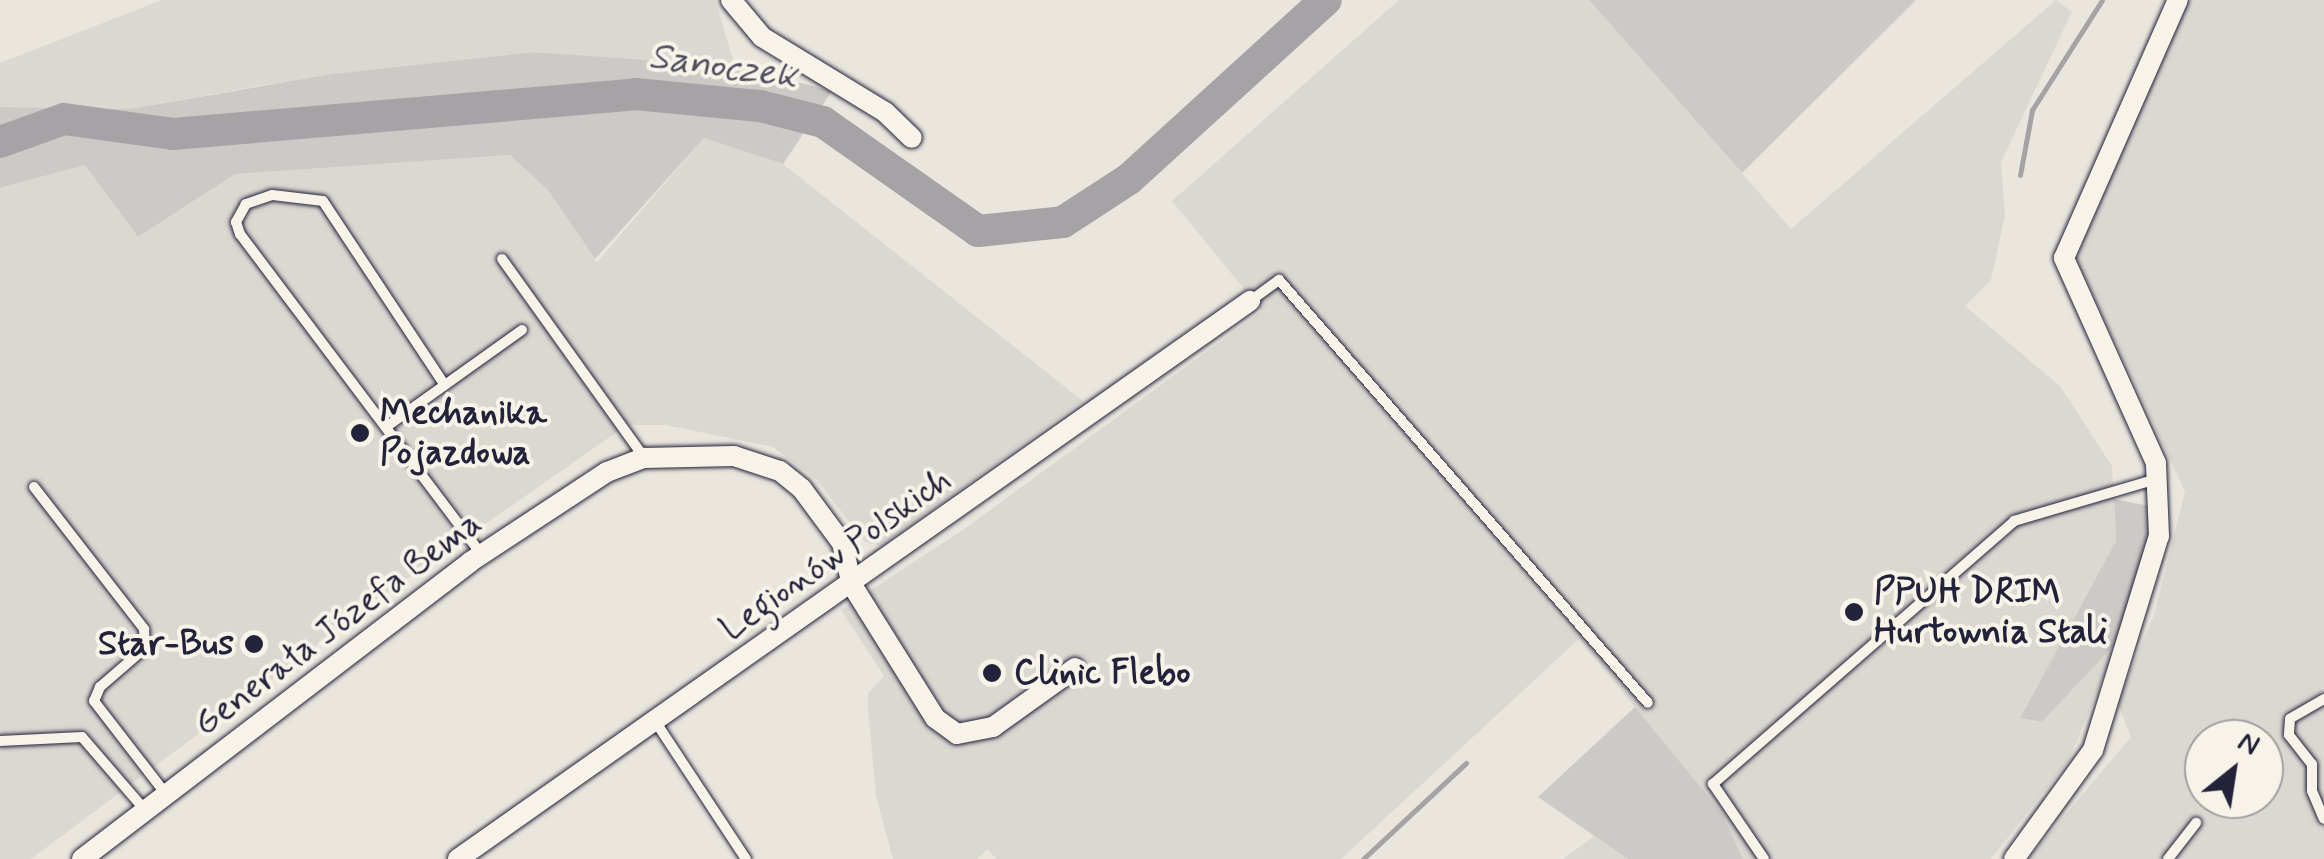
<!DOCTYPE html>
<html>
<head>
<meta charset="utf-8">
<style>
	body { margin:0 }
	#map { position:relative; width:2324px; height:859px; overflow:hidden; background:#eae6de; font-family:Mynerve,sans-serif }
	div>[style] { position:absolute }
	.built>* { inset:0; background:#dbd8d2 }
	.green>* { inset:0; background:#cdc9c6 }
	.stream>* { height:5px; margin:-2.5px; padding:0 2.5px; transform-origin:2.5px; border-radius:2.5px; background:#a6a3a6 }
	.river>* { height:32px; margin:-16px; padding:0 16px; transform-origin:16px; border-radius:16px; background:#a6a3a6 }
	.roads { filter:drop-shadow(0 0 2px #22223b) drop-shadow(0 0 2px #22223b) }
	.service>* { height:10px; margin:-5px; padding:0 5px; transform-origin:5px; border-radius:5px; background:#f7f3e8 }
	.minor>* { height:20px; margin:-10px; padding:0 10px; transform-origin:10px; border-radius:10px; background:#f7f3e8 }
	.dots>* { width:28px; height:28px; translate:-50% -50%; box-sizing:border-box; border:5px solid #f7f3e8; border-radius:50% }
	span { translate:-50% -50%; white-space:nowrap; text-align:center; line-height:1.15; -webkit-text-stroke:8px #f7f3e8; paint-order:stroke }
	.poi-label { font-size:35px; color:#22223b; font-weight:700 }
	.left { translate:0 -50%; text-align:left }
	.right { translate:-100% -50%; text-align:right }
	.street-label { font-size:35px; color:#22223b }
	.water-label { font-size:38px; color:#504f60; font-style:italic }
	.north { position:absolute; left:2184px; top:719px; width:100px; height:100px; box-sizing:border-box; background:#f7f3e8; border:2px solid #a29fa3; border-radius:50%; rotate:30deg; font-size:28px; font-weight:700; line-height:40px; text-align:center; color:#22223b }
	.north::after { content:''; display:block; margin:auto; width:35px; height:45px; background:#22223b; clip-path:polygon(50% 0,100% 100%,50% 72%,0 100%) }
</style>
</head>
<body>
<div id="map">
	<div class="built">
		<i style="clip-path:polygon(162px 0,715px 0,735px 66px,534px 52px,264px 85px,130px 109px,0 107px,0 63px)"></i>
		<i style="clip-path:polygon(1399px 0,1589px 0,1791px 229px,2056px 0,2072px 12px,2001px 162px,2005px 215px,1991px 280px,1965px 306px,2060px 386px,2112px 466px,2116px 541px,2020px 718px,2042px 722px,2118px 641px,2069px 760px,1991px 859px,1743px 859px,1722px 813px,1579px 639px,1341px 859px,996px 859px,988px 849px,977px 859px,893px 859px,876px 796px,868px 708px,868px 693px,884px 676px,841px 610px,967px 527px,1262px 311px,1172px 201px)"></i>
		<i style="clip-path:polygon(evenodd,2188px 0,2324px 0,2324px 859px,2028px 859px,2131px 737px,2117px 702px,2154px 615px,2185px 492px,2076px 258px,2188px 0,2204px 739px,2264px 739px,2264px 799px,2204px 799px,2204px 739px)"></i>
		<i style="clip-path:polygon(704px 138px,783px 164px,1083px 401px,882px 546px,865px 542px,817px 480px,773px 447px,666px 425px,627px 425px,388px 592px,31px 859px,0 859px,0 188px,85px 165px,138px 237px,235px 174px,511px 155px,548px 190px,597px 262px)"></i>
		<i style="clip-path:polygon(1594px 836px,1628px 859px,1563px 859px)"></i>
	</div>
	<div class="green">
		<i style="clip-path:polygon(1589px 0,1916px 0,1742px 173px)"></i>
		<i style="clip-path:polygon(534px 52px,735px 66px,832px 91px,783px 164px,704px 138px,595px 259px,548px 190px,510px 155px,235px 174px,138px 237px,85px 165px,0 188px,0 107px,130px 109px,333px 74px)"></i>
		<i style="clip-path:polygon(2114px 499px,2149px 506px,2153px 526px,2118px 641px,2042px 722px,2020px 718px,2116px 541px)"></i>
		<i style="clip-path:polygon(1635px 707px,1722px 813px,1743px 859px,1628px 859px,1538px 797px)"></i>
	</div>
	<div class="stream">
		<i style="left:2020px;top:175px;width:66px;rotate:-79.5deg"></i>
		<i style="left:2032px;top:110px;width:130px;rotate:-57.5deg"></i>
		<i style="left:1363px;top:859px;width:141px;rotate:-43deg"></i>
	</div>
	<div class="river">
		<i style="left:0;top:142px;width:68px;rotate:-19.8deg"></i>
		<i style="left:64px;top:119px;width:110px;rotate:7.8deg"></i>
		<i style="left:173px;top:134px;width:464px;rotate:-4.9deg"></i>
		<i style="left:635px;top:94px;width:126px;rotate:5.5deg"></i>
		<i style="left:760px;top:106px;width:65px;rotate:14.3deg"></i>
		<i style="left:823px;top:122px;width:189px;rotate:35.1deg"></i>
		<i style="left:978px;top:231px;width:85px;rotate:-6deg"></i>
		<i style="left:1063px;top:222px;width:79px;rotate:-33.1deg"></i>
		<i style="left:1129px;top:179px;width:266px;rotate:-42.3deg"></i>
	</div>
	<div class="roads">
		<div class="service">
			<i style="left:502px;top:259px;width:244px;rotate:54.4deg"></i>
			<i style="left:1250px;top:301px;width:36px;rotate:-36deg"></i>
			<i style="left:1279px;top:280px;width:561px;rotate:48.9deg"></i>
			<i style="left:444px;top:384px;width:219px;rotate:-123.5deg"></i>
			<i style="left:323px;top:201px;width:51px;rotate:-173.3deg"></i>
			<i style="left:272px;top:195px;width:28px;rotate:161deg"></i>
			<i style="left:246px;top:204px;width:21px;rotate:119deg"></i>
			<i style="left:236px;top:222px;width:13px;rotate:72deg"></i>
			<i style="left:240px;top:234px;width:401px;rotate:53deg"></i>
			<i style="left:386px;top:427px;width:167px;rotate:-35.5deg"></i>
			<i style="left:34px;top:487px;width:180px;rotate:52.2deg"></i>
			<i style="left:144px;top:629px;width:19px;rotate:87deg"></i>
			<i style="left:145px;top:648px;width:60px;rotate:139.1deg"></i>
			<i style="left:100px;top:687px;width:15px;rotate:113deg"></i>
			<i style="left:94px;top:701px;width:118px;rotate:52.3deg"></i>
			<i style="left:2324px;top:699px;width:39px;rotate:150deg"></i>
			<i style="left:2290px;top:719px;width:16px;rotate:94deg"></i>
			<i style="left:2289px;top:735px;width:37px;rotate:52deg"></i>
			<i style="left:2312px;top:764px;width:27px;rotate:90deg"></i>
			<i style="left:2312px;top:791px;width:30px;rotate:67deg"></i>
			<i style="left:655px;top:721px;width:165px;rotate:56.6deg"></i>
			<i style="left:0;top:741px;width:82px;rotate:-2.8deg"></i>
			<i style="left:82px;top:737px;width:96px;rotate:49.2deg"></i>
			<i style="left:1764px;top:859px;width:91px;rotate:-124.2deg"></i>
			<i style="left:1713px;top:784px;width:400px;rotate:-41.1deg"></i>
			<i style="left:2014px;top:521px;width:149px;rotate:-16.4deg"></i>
			<i style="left:2168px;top:859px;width:46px;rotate:-52.1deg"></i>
		</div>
		<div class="minor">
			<i style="left:731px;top:0;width:48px;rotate:50deg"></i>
			<i style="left:762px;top:37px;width:144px;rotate:31.4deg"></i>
			<i style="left:885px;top:112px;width:37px;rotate:44deg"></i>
			<i style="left:82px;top:859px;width:489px;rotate:-37.4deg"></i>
			<i style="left:470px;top:562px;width:164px;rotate:-33.3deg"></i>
			<i style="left:607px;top:472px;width:40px;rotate:-21deg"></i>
			<i style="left:644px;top:458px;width:90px;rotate:-1.3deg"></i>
			<i style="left:734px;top:456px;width:48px;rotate:18.1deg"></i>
			<i style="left:780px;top:471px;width:28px;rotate:39deg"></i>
			<i style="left:802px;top:489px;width:67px;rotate:53.5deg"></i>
			<i style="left:842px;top:543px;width:43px;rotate:76.6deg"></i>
			<i style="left:852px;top:585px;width:157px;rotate:58deg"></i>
			<i style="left:935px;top:718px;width:27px;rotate:36deg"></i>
			<i style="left:957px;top:734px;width:37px;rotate:-11deg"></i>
			<i style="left:993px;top:727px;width:101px;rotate:-35.7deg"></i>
			<i style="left:458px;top:859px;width:969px;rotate:-35.17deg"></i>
			<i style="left:2014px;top:859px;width:135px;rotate:-54.1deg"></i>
			<i style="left:2093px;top:750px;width:224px;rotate:-72.9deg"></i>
			<i style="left:2159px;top:536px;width:73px;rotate:-92.4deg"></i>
			<i style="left:2156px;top:463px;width:225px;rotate:-114.2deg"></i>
			<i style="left:2064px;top:258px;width:282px;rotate:-66.2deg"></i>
		</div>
	</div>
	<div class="dots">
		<i style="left:360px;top:433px;background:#22223b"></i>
		<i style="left:1854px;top:612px;background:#22223b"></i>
		<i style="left:254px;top:644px;background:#22223b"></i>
		<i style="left:992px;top:673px;background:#22223b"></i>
	</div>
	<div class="poi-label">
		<span class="left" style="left:380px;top:433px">Mechanika<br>Pojazdowa</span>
		<span class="left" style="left:1874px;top:612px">PPUH DRIM<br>Hurtownia Stali</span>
		<span class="right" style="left:234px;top:644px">Star-Bus</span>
		<span class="left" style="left:1014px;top:673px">Clinic Flebo</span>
	</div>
	<div class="street-label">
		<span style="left:836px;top:555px;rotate:-35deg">Legionów Polskich</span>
		<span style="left:338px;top:624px;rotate:-37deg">Generała Józefa Bema</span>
	</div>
	<div class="water-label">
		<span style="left:723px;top:67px;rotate:8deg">Sanoczek</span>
	</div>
	<div class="north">N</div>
</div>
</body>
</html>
